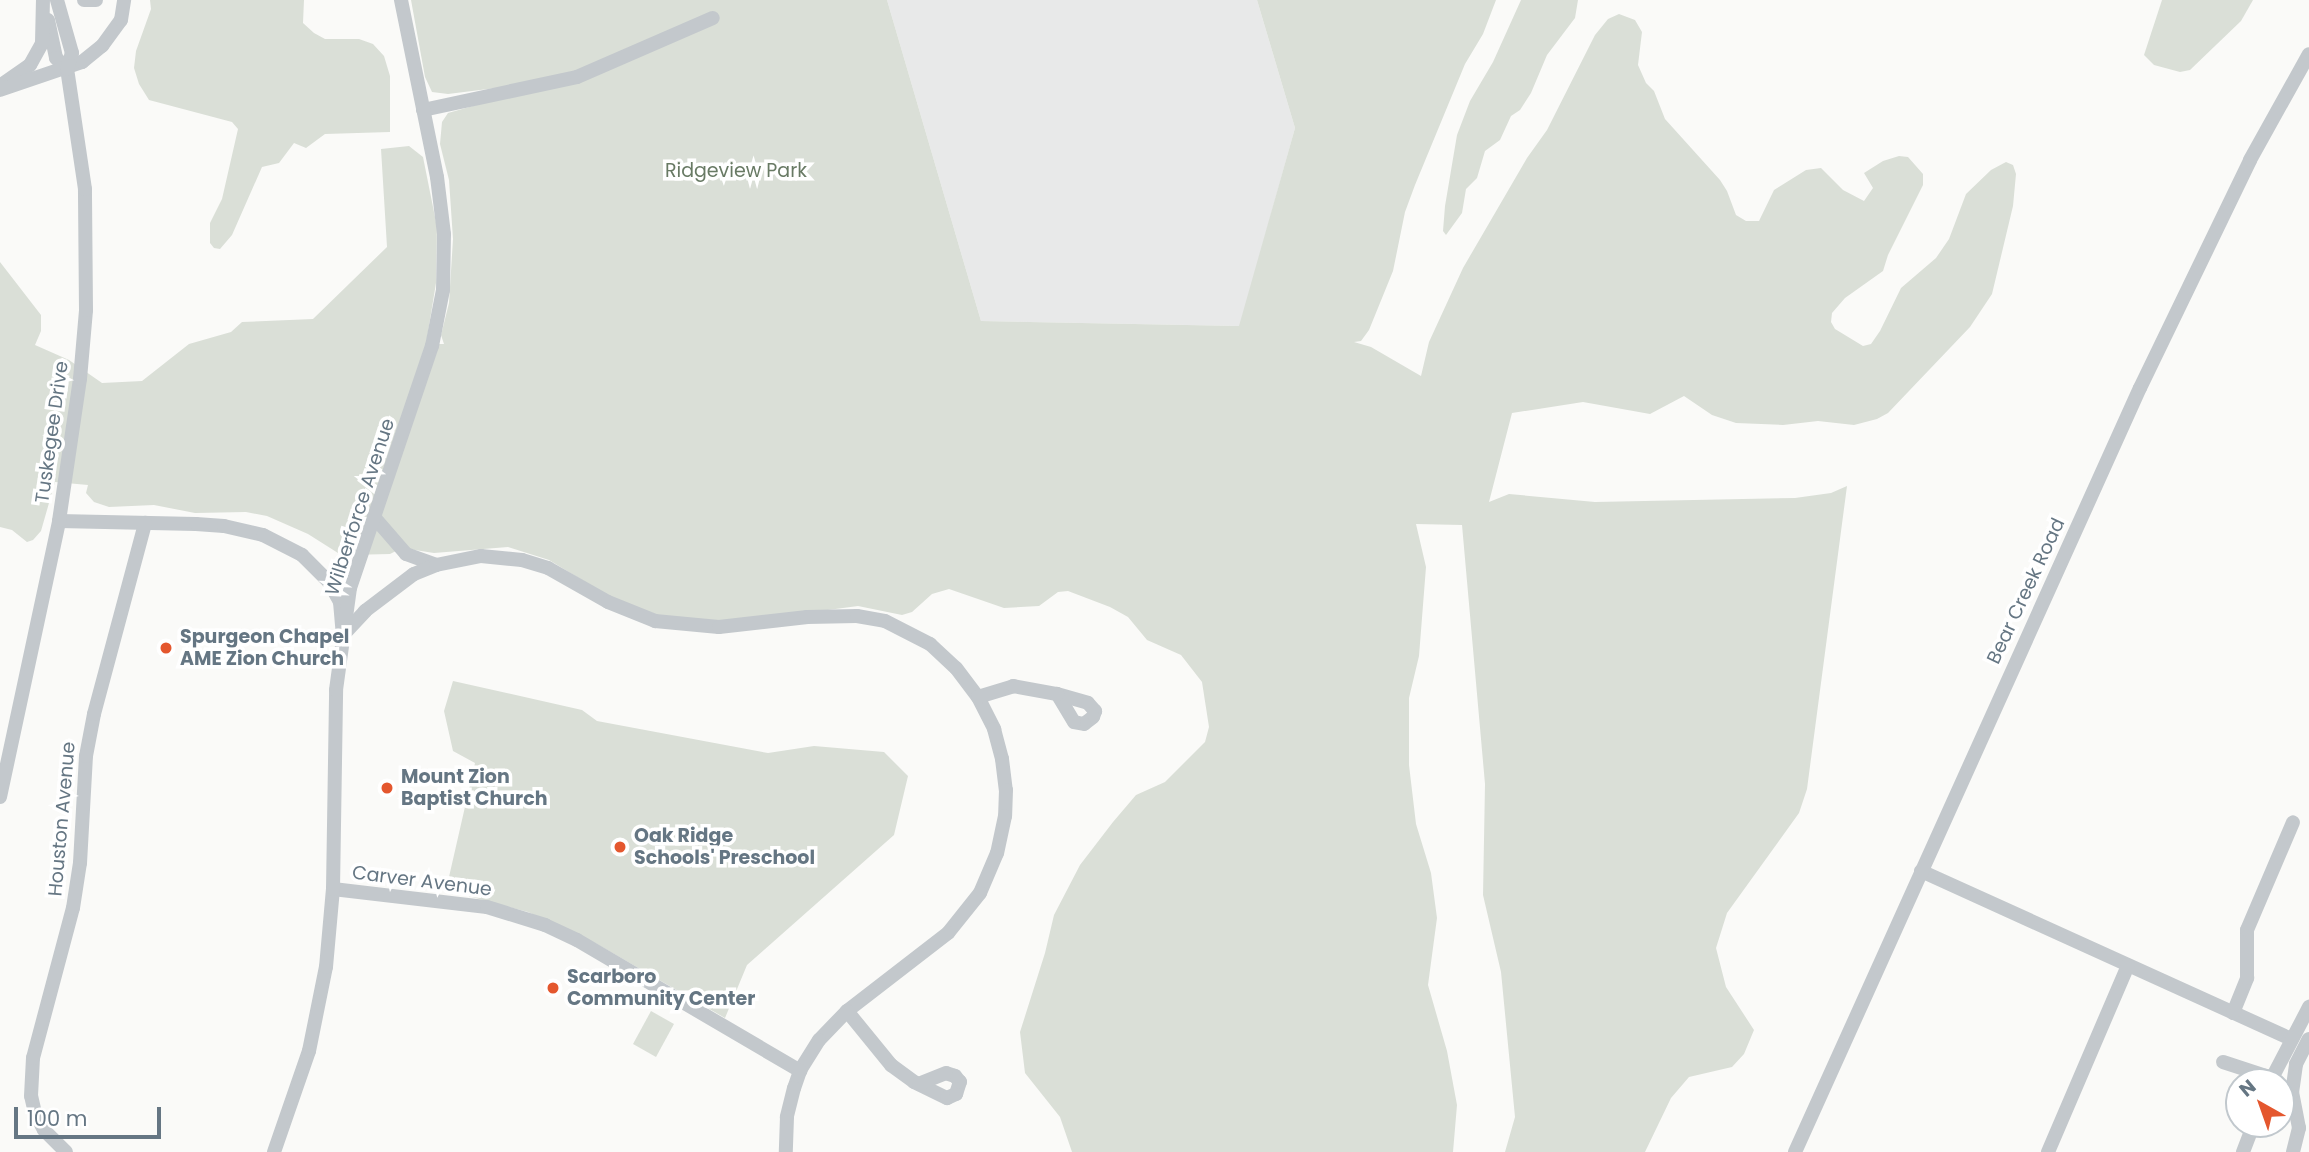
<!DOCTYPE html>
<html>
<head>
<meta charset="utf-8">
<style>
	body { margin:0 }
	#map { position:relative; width:2309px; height:1152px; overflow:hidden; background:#fafaf8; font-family:Poppins,sans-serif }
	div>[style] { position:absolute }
	.built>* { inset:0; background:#e8e9e9 }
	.green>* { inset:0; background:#dadfd7 }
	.minor>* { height:14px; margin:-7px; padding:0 7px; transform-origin:7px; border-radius:7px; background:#c3c8cc }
	.dots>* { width:19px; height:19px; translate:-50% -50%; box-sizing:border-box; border:4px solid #fff; border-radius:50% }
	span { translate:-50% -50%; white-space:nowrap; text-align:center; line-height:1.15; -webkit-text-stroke:7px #fff; paint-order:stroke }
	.park-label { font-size:19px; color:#687a64 }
	.street-label { font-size:19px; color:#657683 }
	.poi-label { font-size:19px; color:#657683; font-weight:700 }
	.left { translate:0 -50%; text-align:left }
	.north { position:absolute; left:2225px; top:1068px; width:70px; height:70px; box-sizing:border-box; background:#fff; border:2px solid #c1c8cd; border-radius:50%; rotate:320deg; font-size:19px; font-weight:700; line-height:28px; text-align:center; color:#657683 }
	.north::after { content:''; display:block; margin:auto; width:24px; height:32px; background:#e4572e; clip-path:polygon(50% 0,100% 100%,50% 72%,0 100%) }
	.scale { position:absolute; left:14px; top:1107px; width:147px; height:32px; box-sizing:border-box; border:4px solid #657683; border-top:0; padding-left:9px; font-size:21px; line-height:24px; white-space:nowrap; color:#657683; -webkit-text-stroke:5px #fff; paint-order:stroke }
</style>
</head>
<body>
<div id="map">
	<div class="built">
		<i style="clip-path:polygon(887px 0,1257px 0,1295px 128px,1240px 326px,981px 321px)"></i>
	</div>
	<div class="green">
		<i style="clip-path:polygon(150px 0,304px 0,303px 23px,314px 33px,325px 39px,359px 39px,373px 44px,384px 56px,390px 76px,390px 132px,325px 134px,306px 148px,294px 143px,279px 163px,262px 167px,232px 235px,220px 249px,214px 248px,210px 243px,210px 223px,222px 199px,238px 129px,232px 122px,149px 100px,139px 84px,134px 68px,136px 51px,151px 9px)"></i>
		<i style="clip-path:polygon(411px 0,887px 0,981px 321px,1239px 326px,1295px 128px,1257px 0,1496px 0,1483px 34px,1465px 64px,1415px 185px,1405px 212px,1393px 271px,1369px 330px,1361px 341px,1354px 342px,1371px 347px,1421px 376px,1429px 342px,1463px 268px,1527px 158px,1547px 130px,1595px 35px,1608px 19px,1619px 14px,1635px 20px,1642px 32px,1638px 65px,1646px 83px,1654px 91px,1665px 119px,1720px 180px,1727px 191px,1736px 215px,1746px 221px,1759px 221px,1774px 190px,1806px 170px,1821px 168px,1843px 190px,1864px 201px,1873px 188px,1864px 173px,1883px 161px,1899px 156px,1908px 157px,1923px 174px,1923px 185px,1888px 255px,1883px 271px,1845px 298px,1832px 313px,1831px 322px,1835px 329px,1863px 346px,1871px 344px,1880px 331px,1901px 288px,1936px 258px,1949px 239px,1966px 194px,1991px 170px,2006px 162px,2013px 165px,2016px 174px,2013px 206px,1992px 294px,1970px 327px,1888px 413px,1877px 419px,1854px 425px,1818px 421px,1783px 425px,1736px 423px,1712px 415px,1684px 396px,1650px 414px,1583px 402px,1512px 413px,1489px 502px,1509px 494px,1595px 502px,1795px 498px,1831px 493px,1847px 486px,1807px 789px,1799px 813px,1727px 913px,1716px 948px,1726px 987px,1754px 1030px,1744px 1054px,1732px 1067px,1689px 1077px,1671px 1098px,1645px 1152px,1505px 1152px,1515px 1117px,1501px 972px,1483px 895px,1485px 784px,1462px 525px,1416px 524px,1426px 567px,1419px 656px,1409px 698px,1409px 765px,1416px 824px,1431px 873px,1437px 918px,1428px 985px,1447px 1051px,1457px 1105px,1453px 1152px,1072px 1152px,1060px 1117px,1025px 1073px,1020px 1032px,1045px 953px,1054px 915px,1080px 865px,1113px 822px,1136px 795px,1165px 782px,1205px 742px,1209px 727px,1202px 682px,1181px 655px,1147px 640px,1128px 617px,1110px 607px,1068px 591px,1058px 592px,1039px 606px,1004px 608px,949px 589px,932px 594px,912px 612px,902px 615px,858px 606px,737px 622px,665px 618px,615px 600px,549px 560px,508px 547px,434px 553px,402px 548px,390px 554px,348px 555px,338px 553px,308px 534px,267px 516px,246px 512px,195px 513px,154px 505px,109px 507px,94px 502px,86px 493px,88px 485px,55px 482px,41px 531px,33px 540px,27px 542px,12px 530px,0 527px,0 262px,41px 315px,41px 331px,35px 345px,69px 360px,102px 383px,142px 381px,189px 344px,231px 332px,242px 322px,313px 319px,387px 247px,381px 149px,409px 146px,423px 157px,437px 227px,436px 283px,426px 344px,444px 344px,441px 335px,449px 303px,453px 239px,449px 180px,440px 144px,442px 122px,448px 113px,494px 100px,496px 88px,448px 94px,432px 92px,425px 77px)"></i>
		<i style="clip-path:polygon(1521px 0,1578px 0,1575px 18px,1547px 55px,1531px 93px,1520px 110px,1511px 116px,1500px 140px,1485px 151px,1477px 178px,1466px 189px,1462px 213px,1446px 235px,1443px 231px,1445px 206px,1457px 135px,1470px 101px,1493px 62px)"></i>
		<i style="clip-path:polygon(2162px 0,2253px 0,2241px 21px,2190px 70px,2180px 72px,2154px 65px,2144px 55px)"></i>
		<i style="clip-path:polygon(453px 681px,582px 710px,597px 721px,768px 753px,814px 746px,884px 752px,908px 776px,894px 835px,747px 965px,725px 1018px,597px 944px,528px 912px,446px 890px,475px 763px,453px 751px,444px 711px)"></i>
		<i style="clip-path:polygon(651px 1011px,674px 1024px,656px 1057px,633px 1044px)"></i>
	</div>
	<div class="minor">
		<i style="left:84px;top:0;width:12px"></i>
		<i style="left:48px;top:20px;width:39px;rotate:78deg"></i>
		<i style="left:56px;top:58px;width:16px;rotate:45deg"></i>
		<i style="left:4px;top:83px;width:32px;rotate:-35deg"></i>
		<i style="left:30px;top:65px;width:25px;rotate:-61deg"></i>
		<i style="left:42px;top:43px;width:43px;rotate:-88.7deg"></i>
		<i style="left:0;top:90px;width:87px;rotate:-18.9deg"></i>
		<i style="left:82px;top:62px;width:26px;rotate:-39deg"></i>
		<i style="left:102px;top:46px;width:32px;rotate:-54deg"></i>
		<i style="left:121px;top:20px;width:20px;rotate:-81deg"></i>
		<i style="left:423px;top:110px;width:157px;rotate:-12.1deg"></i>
		<i style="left:577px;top:77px;width:148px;rotate:-23.5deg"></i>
		<i style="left:374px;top:517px;width:49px;rotate:49.1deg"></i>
		<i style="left:406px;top:554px;width:32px;rotate:20deg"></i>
		<i style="left:59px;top:521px;width:137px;rotate:1.3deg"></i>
		<i style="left:196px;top:524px;width:28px;rotate:4deg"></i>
		<i style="left:224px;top:526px;width:40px;rotate:13deg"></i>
		<i style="left:263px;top:535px;width:44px;rotate:27.1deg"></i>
		<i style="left:302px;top:555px;width:38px;rotate:45deg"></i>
		<i style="left:329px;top:582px;width:23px;rotate:61deg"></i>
		<i style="left:340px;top:602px;width:33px;rotate:85deg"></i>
		<i style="left:343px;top:635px;width:33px;rotate:-47deg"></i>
		<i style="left:365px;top:611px;width:61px;rotate:-37.1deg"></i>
		<i style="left:414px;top:574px;width:24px;rotate:-22deg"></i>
		<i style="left:436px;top:565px;width:46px;rotate:-11.3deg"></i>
		<i style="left:481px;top:556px;width:41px;rotate:5.6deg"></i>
		<i style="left:522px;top:560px;width:27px;rotate:17deg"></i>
		<i style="left:548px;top:568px;width:69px;rotate:29.5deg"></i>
		<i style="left:608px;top:602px;width:51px;rotate:22deg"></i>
		<i style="left:655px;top:621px;width:64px;rotate:5.4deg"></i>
		<i style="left:719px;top:627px;width:89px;rotate:-6.5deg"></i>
		<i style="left:807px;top:617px;width:50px;rotate:-1.1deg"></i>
		<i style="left:857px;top:616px;width:28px;rotate:10deg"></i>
		<i style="left:885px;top:621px;width:51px;rotate:27.1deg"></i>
		<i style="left:930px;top:644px;width:35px;rotate:43deg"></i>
		<i style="left:956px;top:668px;width:36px;rotate:53deg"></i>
		<i style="left:978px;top:697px;width:36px;rotate:63deg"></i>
		<i style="left:994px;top:729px;width:31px;rotate:75deg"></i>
		<i style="left:1002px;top:759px;width:31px;rotate:83deg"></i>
		<i style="left:1006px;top:790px;width:26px;rotate:92deg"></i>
		<i style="left:1005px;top:816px;width:38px;rotate:102deg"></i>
		<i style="left:997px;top:853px;width:43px;rotate:113deg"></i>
		<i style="left:980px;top:893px;width:51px;rotate:128.7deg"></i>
		<i style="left:948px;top:933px;width:128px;rotate:142.3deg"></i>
		<i style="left:847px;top:1011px;width:40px;rotate:134deg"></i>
		<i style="left:819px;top:1040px;width:36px;rotate:122deg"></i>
		<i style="left:800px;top:1071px;width:18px;rotate:109deg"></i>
		<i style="left:794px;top:1088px;width:30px;rotate:104deg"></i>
		<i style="left:787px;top:1117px;width:35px;rotate:92deg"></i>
		<i style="left:1057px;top:694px;width:32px;rotate:16deg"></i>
		<i style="left:1088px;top:703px;width:11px;rotate:49deg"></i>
		<i style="left:1095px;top:711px;width:6px;rotate:108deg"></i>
		<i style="left:1093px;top:717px;width:11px;rotate:142deg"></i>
		<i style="left:1084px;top:724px;width:10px;rotate:-169deg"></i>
		<i style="left:1074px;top:722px;width:33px;rotate:-121deg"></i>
		<i style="left:978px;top:697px;width:37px;rotate:-17deg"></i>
		<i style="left:1013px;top:686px;width:45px;rotate:10.3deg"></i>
		<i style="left:0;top:797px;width:282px;rotate:-77.9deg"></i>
		<i style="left:59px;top:521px;width:144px;rotate:-81.6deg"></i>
		<i style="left:80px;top:379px;width:69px;rotate:-85deg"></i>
		<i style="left:86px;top:310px;width:121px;rotate:-90.5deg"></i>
		<i style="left:85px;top:189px;width:121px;rotate:-98.5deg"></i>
		<i style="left:67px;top:69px;width:17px;rotate:-73deg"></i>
		<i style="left:72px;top:53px;width:55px;rotate:-105.8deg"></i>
		<i style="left:1921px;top:871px;width:407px;rotate:24.4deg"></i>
		<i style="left:333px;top:889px;width:155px;rotate:6.7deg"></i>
		<i style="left:487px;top:907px;width:61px;rotate:17.2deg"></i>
		<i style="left:545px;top:925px;width:35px;rotate:25deg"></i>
		<i style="left:577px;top:940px;width:259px;rotate:30.4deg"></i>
		<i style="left:847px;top:1011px;width:70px;rotate:50.8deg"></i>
		<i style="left:891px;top:1065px;width:29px;rotate:36deg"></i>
		<i style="left:914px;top:1082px;width:37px;rotate:26deg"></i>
		<i style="left:947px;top:1098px;width:10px;rotate:-24deg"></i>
		<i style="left:956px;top:1094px;width:13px;rotate:-72deg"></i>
		<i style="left:960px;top:1082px;width:8px;rotate:-130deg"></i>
		<i style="left:955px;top:1076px;width:9px;rotate:-162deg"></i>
		<i style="left:946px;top:1073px;width:29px;rotate:158deg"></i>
		<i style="left:2233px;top:1013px;width:38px;rotate:-68deg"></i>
		<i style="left:2247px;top:978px;width:48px;rotate:-90deg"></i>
		<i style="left:2247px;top:930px;width:117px;rotate:-66.9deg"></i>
		<i style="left:2223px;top:1062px;width:52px;rotate:18.1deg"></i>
		<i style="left:2270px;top:1082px;width:85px;rotate:-62.5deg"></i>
		<i style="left:66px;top:1152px;width:31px;rotate:-135deg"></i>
		<i style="left:44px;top:1130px;width:19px;rotate:-118deg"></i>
		<i style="left:35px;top:1113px;width:17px;rotate:-103deg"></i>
		<i style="left:31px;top:1096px;width:38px;rotate:-87deg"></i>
		<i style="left:33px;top:1058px;width:155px;rotate:-75.1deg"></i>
		<i style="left:73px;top:908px;width:46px;rotate:-81.2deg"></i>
		<i style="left:80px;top:863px;width:107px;rotate:-86.8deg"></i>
		<i style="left:86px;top:756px;width:43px;rotate:-79.2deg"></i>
		<i style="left:94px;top:714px;width:198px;rotate:-75deg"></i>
		<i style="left:274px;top:1152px;width:107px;rotate:-70.9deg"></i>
		<i style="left:309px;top:1051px;width:86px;rotate:-78.6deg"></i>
		<i style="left:326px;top:967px;width:78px;rotate:-84.9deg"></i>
		<i style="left:333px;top:889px;width:199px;rotate:-89.1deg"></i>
		<i style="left:336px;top:690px;width:103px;rotate:-82.2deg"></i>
		<i style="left:350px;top:588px;width:256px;rotate:-71.3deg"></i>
		<i style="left:432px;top:346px;width:57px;rotate:-78.9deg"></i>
		<i style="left:443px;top:290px;width:56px;rotate:-89deg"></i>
		<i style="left:444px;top:234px;width:57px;rotate:-97deg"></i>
		<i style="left:437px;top:177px;width:181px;rotate:-101.5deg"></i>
		<i style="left:1795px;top:1152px;width:838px;rotate:-65.7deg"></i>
		<i style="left:2140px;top:388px;width:253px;rotate:-64.2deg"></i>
		<i style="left:2250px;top:160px;width:121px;rotate:-60.9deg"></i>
		<i style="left:2048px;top:1152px;width:203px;rotate:-66.8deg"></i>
		<i style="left:2243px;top:1152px;width:30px;rotate:-69deg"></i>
		<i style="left:2293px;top:1152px;width:25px;rotate:-76deg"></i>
		<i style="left:2299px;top:1128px;width:36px;rotate:-101deg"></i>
		<i style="left:2292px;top:1093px;width:29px;rotate:-82deg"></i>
		<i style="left:2296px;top:1064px;width:28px;rotate:-63deg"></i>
	</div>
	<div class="dots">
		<i style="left:166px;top:648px;background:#e4572e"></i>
		<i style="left:387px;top:788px;background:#e4572e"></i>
		<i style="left:620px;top:847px;background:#e4572e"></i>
		<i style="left:553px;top:988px;background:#e4572e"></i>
	</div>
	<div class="park-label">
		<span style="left:736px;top:171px">Ridgeview Park</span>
	</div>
	<div class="street-label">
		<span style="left:52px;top:432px;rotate:-82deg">Tuskegee Drive</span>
		<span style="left:360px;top:507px;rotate:-72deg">Wilberforce Avenue</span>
		<span style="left:2026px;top:591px;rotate:-65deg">Bear Creek Road</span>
		<span style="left:62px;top:819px;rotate:-85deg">Houston Avenue</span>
		<span style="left:422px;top:881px;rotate:7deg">Carver Avenue</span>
	</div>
	<div class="poi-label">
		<span class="left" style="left:180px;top:648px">Spurgeon Chapel<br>AME Zion Church</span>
		<span class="left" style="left:401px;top:788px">Mount Zion<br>Baptist Church</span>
		<span class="left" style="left:634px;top:847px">Oak Ridge<br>Schools' Preschool</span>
		<span class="left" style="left:567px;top:988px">Scarboro<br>Community Center</span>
	</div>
	<div class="north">N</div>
	<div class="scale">100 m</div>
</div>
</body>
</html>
